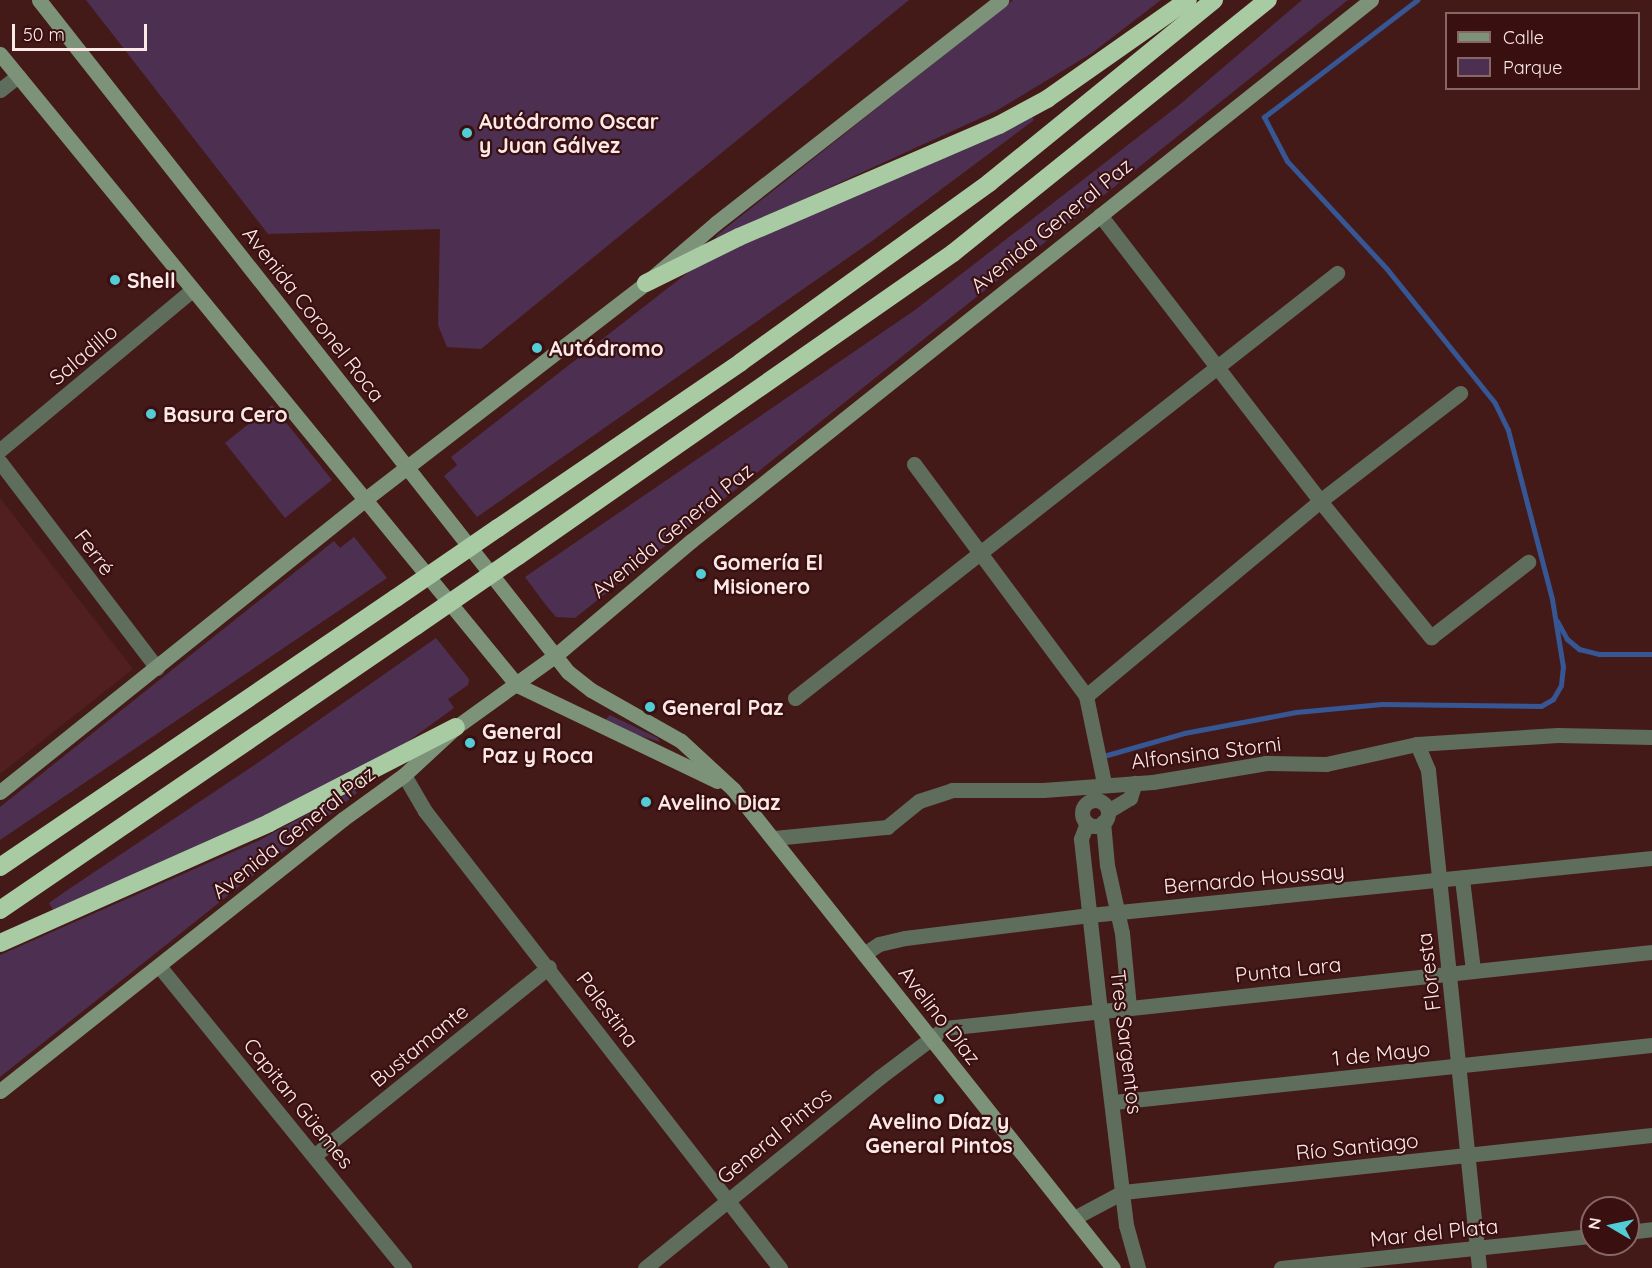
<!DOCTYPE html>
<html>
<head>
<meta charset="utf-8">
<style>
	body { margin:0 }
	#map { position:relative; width:1652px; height:1268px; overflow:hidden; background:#441a19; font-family:Quicksand,sans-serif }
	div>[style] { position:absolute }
	.built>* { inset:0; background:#511f1f }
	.green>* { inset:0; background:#4d2f51 }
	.stream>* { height:5px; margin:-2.5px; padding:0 2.5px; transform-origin:2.5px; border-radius:2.5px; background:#365694 }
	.street>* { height:15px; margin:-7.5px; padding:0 7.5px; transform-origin:7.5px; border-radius:7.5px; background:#5f6d5d }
	.street>.ring { margin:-7.5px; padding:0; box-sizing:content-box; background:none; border:15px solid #5f6d5d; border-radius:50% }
	.secondary>* { height:15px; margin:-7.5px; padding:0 7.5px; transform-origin:7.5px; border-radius:7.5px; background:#7c937a }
	.highway>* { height:18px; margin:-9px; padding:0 9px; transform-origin:9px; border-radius:9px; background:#a8cba4 }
	.highway-bridge>* { height:18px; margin:-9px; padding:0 9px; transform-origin:9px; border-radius:9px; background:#a8cba4 }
	.dots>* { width:16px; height:16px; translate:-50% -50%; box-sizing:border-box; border:3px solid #390f10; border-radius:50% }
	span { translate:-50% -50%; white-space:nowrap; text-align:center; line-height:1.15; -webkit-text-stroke:4.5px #390f10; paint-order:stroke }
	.poi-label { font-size:21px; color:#fbe9e8; font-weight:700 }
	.left { translate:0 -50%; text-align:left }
	.street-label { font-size:21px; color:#fbe9e8 }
	.legend { position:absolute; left:1445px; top:12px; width:195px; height:78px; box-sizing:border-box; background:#390f10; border:2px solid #876666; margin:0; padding:8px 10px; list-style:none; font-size:18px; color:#fbe9e8 }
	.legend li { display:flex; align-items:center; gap:12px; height:30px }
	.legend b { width:30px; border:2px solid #876666 }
	.north { position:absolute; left:1580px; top:1196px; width:60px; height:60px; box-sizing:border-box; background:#390f10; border:2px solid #876666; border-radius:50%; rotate:279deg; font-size:16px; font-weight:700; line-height:24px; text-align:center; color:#fbe9e8 }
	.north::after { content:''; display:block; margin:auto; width:21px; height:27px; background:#52ccd5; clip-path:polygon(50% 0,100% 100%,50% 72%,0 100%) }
	.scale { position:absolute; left:12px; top:24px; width:135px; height:27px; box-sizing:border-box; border:3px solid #fbe9e8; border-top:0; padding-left:8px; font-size:18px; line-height:21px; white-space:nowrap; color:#fbe9e8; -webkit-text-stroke:4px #390f10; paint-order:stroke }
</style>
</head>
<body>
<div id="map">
	<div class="built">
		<i style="clip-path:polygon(0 498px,133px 669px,0 774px)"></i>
	</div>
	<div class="green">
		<i style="clip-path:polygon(86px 0,909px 0,481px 349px,447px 347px,438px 325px,440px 229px,268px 234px)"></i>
		<i style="clip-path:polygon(1013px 0,1161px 0,1092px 53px,996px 111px,717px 239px,716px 236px)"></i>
		<i style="clip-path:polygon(1302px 0,1348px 0,575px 618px,556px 617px,545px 604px,525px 577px,915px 310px,1178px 106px)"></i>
		<i style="clip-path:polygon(1030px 114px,1034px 120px,872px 241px,477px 517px,444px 476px,457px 465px,451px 457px,695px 267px)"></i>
		<i style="clip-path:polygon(272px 405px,332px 480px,285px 518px,225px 443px)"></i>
		<i style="clip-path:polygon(354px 537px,387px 578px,0 840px,0 807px,334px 541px,340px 548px)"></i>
		<i style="clip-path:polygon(436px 638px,469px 679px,468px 685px,448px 699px,454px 708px,407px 742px,287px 809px,53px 910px,49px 903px,66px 891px,256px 764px)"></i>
		<i style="clip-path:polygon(610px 715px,658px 738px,660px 742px,615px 728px,605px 720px)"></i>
		<i style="clip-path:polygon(354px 789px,357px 793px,0 1077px,0 955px,260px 840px)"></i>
	</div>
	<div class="stream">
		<i style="left:1557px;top:621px;width:21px;rotate:61deg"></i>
		<i style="left:1567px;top:639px;width:16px;rotate:40deg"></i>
		<i style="left:1579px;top:649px;width:21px;rotate:14deg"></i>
		<i style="left:1599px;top:654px;width:53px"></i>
		<i style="left:1107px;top:755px;width:80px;rotate:-15.9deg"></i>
		<i style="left:1184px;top:733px;width:114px;rotate:-10.6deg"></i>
		<i style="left:1296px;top:712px;width:86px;rotate:-5.3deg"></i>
		<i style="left:1382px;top:704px;width:159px;rotate:0.7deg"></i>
		<i style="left:1541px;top:706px;width:14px;rotate:-30deg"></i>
		<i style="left:1553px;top:699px;width:16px;rotate:-60deg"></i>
		<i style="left:1561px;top:685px;width:18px;rotate:-84deg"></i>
		<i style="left:1563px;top:667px;width:69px;rotate:-99.2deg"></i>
		<i style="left:1552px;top:599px;width:175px;rotate:-104.6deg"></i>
		<i style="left:1508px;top:430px;width:30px;rotate:-116deg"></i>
		<i style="left:1495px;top:403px;width:172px;rotate:-128.9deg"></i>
		<i style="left:1387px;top:269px;width:147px;rotate:-132.8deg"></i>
		<i style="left:1287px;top:161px;width:50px;rotate:-117.6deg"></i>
		<i style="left:1264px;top:117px;width:193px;rotate:-37.4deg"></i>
	</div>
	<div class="street">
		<i style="left:0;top:90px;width:23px;rotate:-38deg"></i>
		<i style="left:1100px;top:215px;width:361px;rotate:52.4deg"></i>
		<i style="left:1320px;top:501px;width:176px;rotate:50.8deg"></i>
		<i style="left:1431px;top:637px;width:123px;rotate:-37.7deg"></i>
		<i style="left:0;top:450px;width:250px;rotate:-39.8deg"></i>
		<i style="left:0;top:462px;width:259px;rotate:52.7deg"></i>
		<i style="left:914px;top:464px;width:289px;rotate:53.4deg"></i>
		<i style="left:1086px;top:696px;width:89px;rotate:78.3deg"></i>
		<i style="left:1086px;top:696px;width:305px;rotate:-39.8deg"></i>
		<i style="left:1320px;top:501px;width:177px;rotate:-37.6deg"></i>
		<i style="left:795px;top:698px;width:689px;rotate:-38.1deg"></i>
		<i style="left:1417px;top:744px;width:28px;rotate:67deg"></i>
		<i style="left:1428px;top:770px;width:501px;rotate:84.15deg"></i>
		<i style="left:404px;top:775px;width:42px;rotate:59.7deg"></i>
		<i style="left:425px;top:811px;width:579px;rotate:52.16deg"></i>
		<i class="ring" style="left:1082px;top:800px;width:11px;height:11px"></i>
		<i style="left:1108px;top:811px;width:26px;rotate:-31deg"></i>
		<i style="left:1130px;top:798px;width:16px;rotate:-72deg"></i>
		<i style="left:1103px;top:822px;width:43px;rotate:84.7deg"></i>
		<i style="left:1107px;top:865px;width:70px;rotate:77.6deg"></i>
		<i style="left:1122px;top:933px;width:74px;rotate:84.6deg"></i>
		<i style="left:1087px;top:823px;width:17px;rotate:111deg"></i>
		<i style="left:1081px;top:839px;width:172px;rotate:83.7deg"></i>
		<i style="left:1100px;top:1010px;width:217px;rotate:83.1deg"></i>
		<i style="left:1126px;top:1225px;width:45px;rotate:74.4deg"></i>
		<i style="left:774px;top:838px;width:114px;rotate:-5.6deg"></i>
		<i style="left:887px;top:827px;width:41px;rotate:-39.1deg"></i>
		<i style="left:919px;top:801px;width:35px;rotate:-18deg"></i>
		<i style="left:952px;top:790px;width:91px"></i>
		<i style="left:1043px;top:790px;width:110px;rotate:-4.2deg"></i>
		<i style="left:1153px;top:782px;width:115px;rotate:-9.5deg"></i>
		<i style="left:1266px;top:763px;width:60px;rotate:1deg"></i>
		<i style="left:1326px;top:764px;width:93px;rotate:-12.4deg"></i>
		<i style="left:1417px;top:744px;width:141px;rotate:-3.7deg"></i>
		<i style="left:1558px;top:735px;width:94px;rotate:1.2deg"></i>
		<i style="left:1462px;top:879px;width:92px;rotate:83.1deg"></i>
		<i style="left:864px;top:954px;width:18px;rotate:-34deg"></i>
		<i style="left:879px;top:944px;width:27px;rotate:-13deg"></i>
		<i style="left:905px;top:938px;width:186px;rotate:-7.1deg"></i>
		<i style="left:1090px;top:915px;width:565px;rotate:-5.79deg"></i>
		<i style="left:159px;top:966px;width:389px;rotate:50.9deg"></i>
		<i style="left:1114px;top:1102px;width:541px;rotate:-6.05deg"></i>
		<i style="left:315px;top:1155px;width:300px;rotate:-38.8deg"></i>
		<i style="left:1074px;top:1218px;width:55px;rotate:-28deg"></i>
		<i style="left:1123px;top:1192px;width:532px;rotate:-6.15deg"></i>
		<i style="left:1628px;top:1232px;width:24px;rotate:-7deg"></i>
		<i style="left:645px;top:1268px;width:303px;rotate:-39.1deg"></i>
		<i style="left:880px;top:1077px;width:81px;rotate:-37deg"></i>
		<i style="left:945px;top:1028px;width:711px;rotate:-6.14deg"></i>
		<i style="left:1281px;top:1268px;width:313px;rotate:-5.9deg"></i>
	</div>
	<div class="secondary">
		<i style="left:39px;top:0;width:855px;rotate:51.79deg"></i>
		<i style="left:568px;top:672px;width:29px;rotate:38deg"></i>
		<i style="left:591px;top:690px;width:103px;rotate:29.5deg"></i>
		<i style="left:681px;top:741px;width:71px;rotate:42.7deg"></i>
		<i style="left:733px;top:789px;width:611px;rotate:51.57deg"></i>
		<i style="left:0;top:54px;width:816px;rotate:50.67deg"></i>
		<i style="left:517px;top:685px;width:222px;rotate:25.6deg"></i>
		<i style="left:0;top:792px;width:465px;rotate:-38.7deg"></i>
		<i style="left:363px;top:501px;width:357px;rotate:-37.6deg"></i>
		<i style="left:646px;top:283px;width:92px;rotate:-40.6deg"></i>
		<i style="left:716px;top:223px;width:362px;rotate:-38deg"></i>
		<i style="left:0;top:1091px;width:438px;rotate:-38.4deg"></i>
		<i style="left:343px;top:819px;width:75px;rotate:-35.8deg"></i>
		<i style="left:404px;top:775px;width:71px;rotate:-42.7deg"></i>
		<i style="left:456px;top:727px;width:123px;rotate:-35.8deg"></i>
		<i style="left:556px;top:655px;width:177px;rotate:-40.2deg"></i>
		<i style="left:691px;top:541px;width:869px;rotate:-38.51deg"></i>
	</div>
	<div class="highway">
		<i style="left:646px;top:283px;width:104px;rotate:-26.3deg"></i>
		<i style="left:739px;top:237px;width:283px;rotate:-23.3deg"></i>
		<i style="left:999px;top:125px;width:55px;rotate:-28.4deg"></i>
		<i style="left:1047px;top:99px;width:172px;rotate:-35.1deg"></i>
		<i style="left:498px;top:528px;width:294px;rotate:-34.3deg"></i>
		<i style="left:741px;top:362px;width:306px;rotate:-35.8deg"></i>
		<i style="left:989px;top:183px;width:290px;rotate:-39.1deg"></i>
		<i style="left:518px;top:556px;width:530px;rotate:-34.86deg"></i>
		<i style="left:953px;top:253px;width:404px;rotate:-38.8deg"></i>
		<i style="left:0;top:867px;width:479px;rotate:-34.2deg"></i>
		<i style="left:0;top:910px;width:504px;rotate:-34.32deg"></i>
		<i style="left:0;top:943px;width:295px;rotate:-24deg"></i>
		<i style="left:269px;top:823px;width:210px;rotate:-27.2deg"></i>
	</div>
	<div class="highway-bridge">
		<i style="left:396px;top:598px;width:124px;rotate:-34.5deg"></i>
		<i style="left:416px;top:626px;width:124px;rotate:-34.5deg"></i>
	</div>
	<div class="dots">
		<i style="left:467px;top:133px;background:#52ccd5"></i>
		<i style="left:115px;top:280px;background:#52ccd5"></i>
		<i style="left:537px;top:348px;background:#52ccd5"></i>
		<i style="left:151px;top:414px;background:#52ccd5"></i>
		<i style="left:701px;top:574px;background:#52ccd5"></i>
		<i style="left:650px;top:707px;background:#52ccd5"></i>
		<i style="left:470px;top:743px;background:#52ccd5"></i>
		<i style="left:646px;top:802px;background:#52ccd5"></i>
		<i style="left:939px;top:1099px;background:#52ccd5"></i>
	</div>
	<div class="poi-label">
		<span class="left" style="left:479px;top:133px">Autódromo Oscar<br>y Juan Gálvez</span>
		<span class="left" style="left:127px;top:280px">Shell</span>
		<span class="left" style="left:549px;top:348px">Autódromo</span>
		<span class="left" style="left:163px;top:414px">Basura Cero</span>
		<span class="left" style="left:713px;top:574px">Gomería El<br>Misionero</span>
		<span class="left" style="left:662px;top:707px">General Paz</span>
		<span class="left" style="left:482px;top:743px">General<br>Paz y Roca</span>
		<span class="left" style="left:658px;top:802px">Avelino Diaz</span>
		<span style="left:939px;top:1133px">Avelino Díaz y<br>General Pintos</span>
	</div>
	<div class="street-label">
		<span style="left:1051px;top:225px;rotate:-39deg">Avenida General Paz</span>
		<span style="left:314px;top:314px;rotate:52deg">Avenida Coronel Roca</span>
		<span style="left:83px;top:354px;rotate:-40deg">Saladillo</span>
		<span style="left:672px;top:530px;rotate:-39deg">Avenida General Paz</span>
		<span style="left:95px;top:552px;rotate:53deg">Ferré</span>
		<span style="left:1206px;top:752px;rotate:-7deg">Alfonsina Storni</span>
		<span style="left:293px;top:832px;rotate:-38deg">Avenida General Paz</span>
		<span style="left:1254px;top:878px;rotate:-5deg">Bernardo Houssay</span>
		<span style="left:1288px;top:969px;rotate:-6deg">Punta Lara</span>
		<span style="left:1428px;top:972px;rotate:-97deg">Floresta</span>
		<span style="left:608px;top:1009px;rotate:53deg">Palestina</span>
		<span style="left:940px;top:1015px;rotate:52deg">Avelino Díaz</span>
		<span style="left:1127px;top:1042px;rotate:83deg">Tres Sargentos</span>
		<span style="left:419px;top:1045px;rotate:-39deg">Bustamante</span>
		<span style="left:1381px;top:1053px;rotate:-6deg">1 de Mayo</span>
		<span style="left:299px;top:1103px;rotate:51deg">Capitan Güemes</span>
		<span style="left:774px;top:1135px;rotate:-39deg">General Pintos</span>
		<span style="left:1357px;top:1146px;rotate:-6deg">Río Santiago</span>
		<span style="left:1434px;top:1232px;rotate:-6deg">Mar del Plata</span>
	</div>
	<ul class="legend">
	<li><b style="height:8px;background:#7c937a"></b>Calle</li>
	<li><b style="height:16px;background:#4d2f51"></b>Parque</li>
	</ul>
	<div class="north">N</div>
	<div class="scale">50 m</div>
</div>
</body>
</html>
